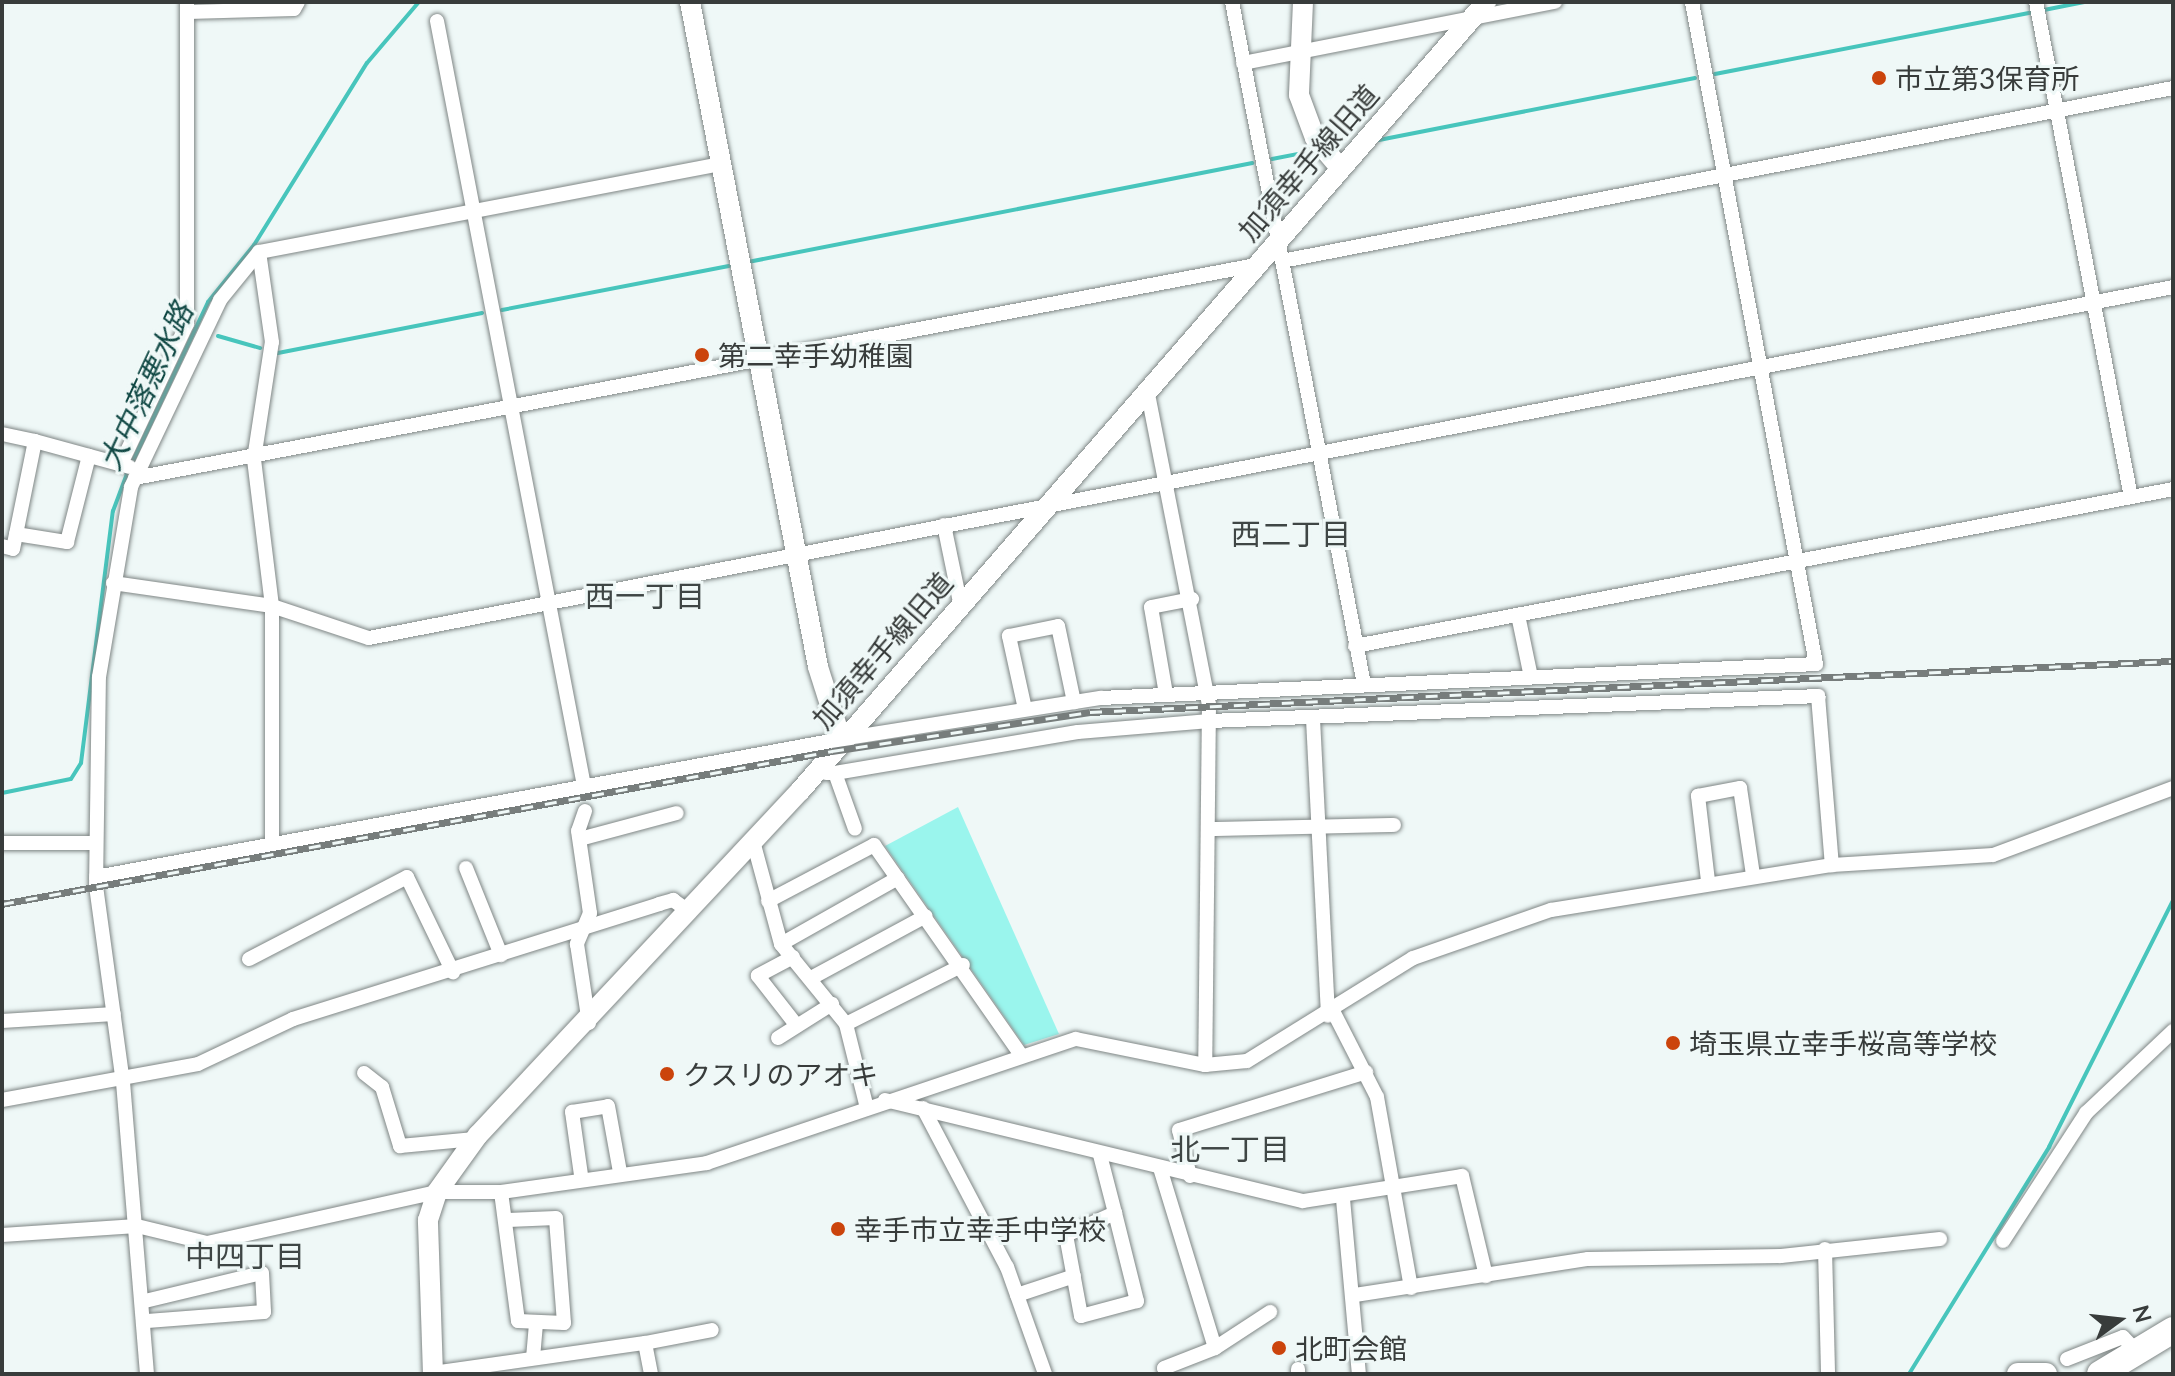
<!DOCTYPE html>
<html>
<head>
<meta charset="utf-8">
<style>
	body { margin:0 }
	#map { position:relative; width:2175px; height:1376px; overflow:hidden; background:#eff8f7; font-family:Lato,"Noto Sans JP",sans-serif }
	div>[style] { position:absolute }
	.green>* { inset:0; background:#9af5ed }
	.stream>* { height:4px; margin:-2px; padding:0 2px; transform-origin:2px; border-radius:2px; background:#47c5bc }
	.roads { filter:drop-shadow(0 0 2px #7f8685) drop-shadow(0 0 2px #7f8685) }
	.street>* { height:14px; margin:-7px; padding:0 7px; transform-origin:7px; border-radius:7px; background:#fff }
	.secondary>* { height:20px; margin:-10px; padding:0 10px; transform-origin:10px; border-radius:10px; background:#fff }
	.primary>* { height:22px; margin:-11px; padding:0 11px; transform-origin:11px; border-radius:11px; background:#fff }
	.highway>* { height:26px; margin:-13px; padding:0 13px; transform-origin:13px; border-radius:13px; background:#fff }
	.rail>* { height:7px; margin-top:-3.5px; transform-origin:0; background:repeating-linear-gradient(90deg,#eff8f7 0 12px,#777d7c 0 24px); box-sizing:border-box; border-block:2px solid #777d7c }
	.dots>* { width:22px; height:22px; translate:-50% -50%; box-sizing:border-box; border:4px solid #eff8f7; border-radius:50% }
	span { translate:-50% -50%; white-space:nowrap; text-align:center; line-height:1.15; -webkit-text-stroke:6px #eff8f7; paint-order:stroke }
	.poi-label { font-size:28px; color:#383c3b }
	.left { translate:0 -50%; text-align:left }
	.street-label { font-size:28px; color:#383c3b }
	.water-label { font-size:30px; color:#104844; font-style:italic }
	.neighbourhood-label { font-size:30px; color:#3f4645 }
	.frame { position:absolute; inset:0; border:4px solid #383c3b; pointer-events:none }
	.north { position:absolute; left:2079px; top:1280px; width:80px; height:80px; -webkit-text-stroke:6px #eff8f7; paint-order:stroke; rotate:75deg; font-size:22px; font-weight:700; line-height:32px; text-align:center; color:#383c3b }
	.north::after { content:''; display:block; margin:auto; width:28px; height:36px; background:#383c3b; clip-path:polygon(50% 0,100% 100%,50% 72%,0 100%) }
</style>
</head>
<body>
<div id="map">
	<div class="green">
		<i style="clip-path:polygon(958px 807px,1059px 1034px,1024px 1045px,885px 846px)"></i>
	</div>
	<div class="stream">
		<i style="left:2044px;top:10px;width:41px;rotate:-11.3deg"></i>
		<i style="left:1715px;top:74px;width:321px;rotate:-11deg"></i>
		<i style="left:1379px;top:140px;width:322px;rotate:-11.1deg"></i>
		<i style="left:1272px;top:159px;width:32px;rotate:-11deg"></i>
		<i style="left:748px;top:262px;width:514px;rotate:-11.11deg"></i>
		<i style="left:502px;top:310px;width:231px;rotate:-11deg"></i>
		<i style="left:218px;top:336px;width:44px;rotate:15.9deg"></i>
		<i style="left:278px;top:353px;width:208px;rotate:-11.1deg"></i>
		<i style="left:132px;top:463px;width:178px;rotate:-64.7deg"></i>
		<i style="left:208px;top:302px;width:73px;rotate:-51.1deg"></i>
		<i style="left:254px;top:245px;width:214px;rotate:-58.2deg"></i>
		<i style="left:367px;top:63px;width:80px;rotate:-49.6deg"></i>
		<i style="left:2px;top:793px;width:70px;rotate:-11.5deg"></i>
		<i style="left:71px;top:779px;width:19px;rotate:-58deg"></i>
		<i style="left:81px;top:763px;width:254px;rotate:-82.8deg"></i>
		<i style="left:113px;top:511px;width:43px;rotate:-69.4deg"></i>
		<i style="left:1909px;top:1374px;width:267px;rotate:-58.3deg"></i>
		<i style="left:2049px;top:1147px;width:276px;rotate:-63.3deg"></i>
	</div>
	<div class="roads">
		<div class="street">
			<i style="left:1232px;top:2px;width:695px;rotate:79.05deg"></i>
			<i style="left:2036px;top:2px;width:504px;rotate:79.14deg"></i>
			<i style="left:188px;top:12px;width:106px;rotate:-1.6deg"></i>
			<i style="left:294px;top:9px;width:8px;rotate:-60deg"></i>
			<i style="left:437px;top:21px;width:779px;rotate:79.12deg"></i>
			<i style="left:1243px;top:63px;width:318px;rotate:-11.1deg"></i>
			<i style="left:1282px;top:261px;width:908px;rotate:-10.99deg"></i>
			<i style="left:1147px;top:389px;width:321px;rotate:78.9deg"></i>
			<i style="left:1209px;top:704px;width:361px;rotate:90.6deg"></i>
			<i style="left:2px;top:434px;width:34px;rotate:12deg"></i>
			<i style="left:121px;top:464px;width:155px;rotate:-64.8deg"></i>
			<i style="left:187px;top:324px;width:322px;rotate:-90deg"></i>
			<i style="left:135px;top:478px;width:1141px;rotate:-10.76deg"></i>
			<i style="left:944px;top:525px;width:79px;rotate:78.3deg"></i>
			<i style="left:16px;top:534px;width:52px;rotate:8.9deg"></i>
			<i style="left:67px;top:542px;width:89px;rotate:-75.7deg"></i>
			<i style="left:2px;top:546px;width:11px;rotate:15deg"></i>
			<i style="left:13px;top:549px;width:110px;rotate:-78.5deg"></i>
			<i style="left:35px;top:441px;width:98px;rotate:15.3deg"></i>
			<i style="left:113px;top:583px;width:161px;rotate:8.2deg"></i>
			<i style="left:272px;top:606px;width:102px;rotate:18.3deg"></i>
			<i style="left:369px;top:638px;width:1838px;rotate:-11.01deg"></i>
			<i style="left:1518px;top:615px;width:63px;rotate:78.2deg"></i>
			<i style="left:1355px;top:646px;width:833px;rotate:-10.86deg"></i>
			<i style="left:1166px;top:694px;width:88px;rotate:-99.8deg"></i>
			<i style="left:1151px;top:607px;width:42px;rotate:-11deg"></i>
			<i style="left:1025px;top:709px;width:75px;rotate:-102.4deg"></i>
			<i style="left:1009px;top:636px;width:50px;rotate:-11.5deg"></i>
			<i style="left:1058px;top:626px;width:78px;rotate:78.1deg"></i>
			<i style="left:1313px;top:719px;width:297px;rotate:87.1deg"></i>
			<i style="left:826px;top:773px;width:9px"></i>
			<i style="left:835px;top:773px;width:59px;rotate:70.3deg"></i>
			<i style="left:835px;top:773px;width:246px;rotate:-9.6deg"></i>
			<i style="left:1078px;top:732px;width:132px;rotate:-4.8deg"></i>
			<i style="left:1210px;top:721px;width:609px;rotate:-2.35deg"></i>
			<i style="left:1818px;top:696px;width:170px;rotate:85.3deg"></i>
			<i style="left:585px;top:811px;width:21px;rotate:109deg"></i>
			<i style="left:578px;top:831px;width:83px;rotate:81.7deg"></i>
			<i style="left:590px;top:913px;width:34px;rotate:113deg"></i>
			<i style="left:577px;top:944px;width:80px;rotate:81.4deg"></i>
			<i style="left:1212px;top:829px;width:182px;rotate:-1.3deg"></i>
			<i style="left:580px;top:839px;width:100px;rotate:-15deg"></i>
			<i style="left:753px;top:841px;width:107px;rotate:74.8deg"></i>
			<i style="left:781px;top:944px;width:103px;rotate:50.9deg"></i>
			<i style="left:846px;top:1024px;width:82px;rotate:76deg"></i>
			<i style="left:2px;top:843px;width:93px"></i>
			<i style="left:272px;top:844px;width:238px;rotate:-90deg"></i>
			<i style="left:272px;top:606px;width:148px;rotate:-97deg"></i>
			<i style="left:254px;top:459px;width:118px;rotate:-81.3deg"></i>
			<i style="left:272px;top:342px;width:91px;rotate:-98.2deg"></i>
			<i style="left:259px;top:252px;width:469px;rotate:-10.8deg"></i>
			<i style="left:466px;top:868px;width:94px;rotate:68.1deg"></i>
			<i style="left:96px;top:877px;width:758px;rotate:-10.49deg"></i>
			<i style="left:841px;top:739px;width:263px;rotate:-9deg"></i>
			<i style="left:1101px;top:698px;width:716px;rotate:-2.72deg"></i>
			<i style="left:1816px;top:664px;width:674px;rotate:-100.61deg"></i>
			<i style="left:1708px;top:881px;width:86px;rotate:-96.7deg"></i>
			<i style="left:1698px;top:796px;width:43px;rotate:-10.8deg"></i>
			<i style="left:1740px;top:788px;width:88px;rotate:81.5deg"></i>
			<i style="left:768px;top:901px;width:120px;rotate:-27.8deg"></i>
			<i style="left:874px;top:845px;width:256px;rotate:55deg"></i>
			<i style="left:781px;top:944px;width:134px;rotate:-29.4deg"></i>
			<i style="left:793px;top:957px;width:40px;rotate:152deg"></i>
			<i style="left:758px;top:976px;width:63px;rotate:52deg"></i>
			<i style="left:249px;top:959px;width:178px;rotate:-27.4deg"></i>
			<i style="left:407px;top:877px;width:106px;rotate:64.2deg"></i>
			<i style="left:813px;top:977px;width:128px;rotate:-28.4deg"></i>
			<i style="left:1334px;top:1013px;width:94px;rotate:62.9deg"></i>
			<i style="left:1377px;top:1097px;width:194px;rotate:79.9deg"></i>
			<i style="left:2px;top:1021px;width:112px;rotate:-3.6deg"></i>
			<i style="left:846px;top:1024px;width:131px;rotate:-26.8deg"></i>
			<i style="left:778px;top:1038px;width:64px;rotate:-32.2deg"></i>
			<i style="left:364px;top:1073px;width:23px;rotate:38deg"></i>
			<i style="left:382px;top:1087px;width:62px;rotate:73deg"></i>
			<i style="left:400px;top:1146px;width:75px;rotate:-5.3deg"></i>
			<i style="left:2px;top:1100px;width:199px;rotate:-10.4deg"></i>
			<i style="left:198px;top:1064px;width:105px;rotate:-25.3deg"></i>
			<i style="left:293px;top:1019px;width:384px;rotate:-17.4deg"></i>
			<i style="left:659px;top:904px;width:15px;rotate:-16deg"></i>
			<i style="left:673px;top:900px;width:19px;rotate:36deg"></i>
			<i style="left:885px;top:1100px;width:430px;rotate:13.6deg"></i>
			<i style="left:1303px;top:1201px;width:161px;rotate:-8.9deg"></i>
			<i style="left:1462px;top:1176px;width:103px;rotate:76.5deg"></i>
			<i style="left:923px;top:1108px;width:180px;rotate:62.2deg"></i>
			<i style="left:1007px;top:1267px;width:114px;rotate:70.4deg"></i>
			<i style="left:1100px;top:1155px;width:60px;rotate:75.5deg"></i>
			<i style="left:1115px;top:1213px;width:91px;rotate:76deg"></i>
			<i style="left:1137px;top:1301px;width:58px;rotate:165deg"></i>
			<i style="left:1081px;top:1316px;width:82px;rotate:-100.5deg"></i>
			<i style="left:1066px;top:1235px;width:54px;rotate:-24.2deg"></i>
			<i style="left:1160px;top:1168px;width:188px;rotate:73deg"></i>
			<i style="left:581px;top:1175px;width:64px;rotate:-98.1deg"></i>
			<i style="left:572px;top:1112px;width:36px;rotate:-9deg"></i>
			<i style="left:608px;top:1106px;width:67px;rotate:79.7deg"></i>
			<i style="left:1190px;top:1176px;width:47px;rotate:-103.4deg"></i>
			<i style="left:1179px;top:1130px;width:196px;rotate:-17.2deg"></i>
			<i style="left:501px;top:1192px;width:130px;rotate:82.5deg"></i>
			<i style="left:518px;top:1321px;width:46px;rotate:2.5deg"></i>
			<i style="left:564px;top:1323px;width:105px;rotate:-94.4deg"></i>
			<i style="left:556px;top:1218px;width:48px;rotate:177.6deg"></i>
			<i style="left:1343px;top:1199px;width:176px;rotate:84.8deg"></i>
			<i style="left:2px;top:1235px;width:135px;rotate:-3.8deg"></i>
			<i style="left:137px;top:1226px;width:72px;rotate:13.7deg"></i>
			<i style="left:207px;top:1243px;width:236px;rotate:-12.5deg"></i>
			<i style="left:437px;top:1192px;width:64px"></i>
			<i style="left:501px;top:1192px;width:208px;rotate:-8deg"></i>
			<i style="left:707px;top:1163px;width:389px;rotate:-18.6deg"></i>
			<i style="left:1076px;top:1039px;width:132px;rotate:11.4deg"></i>
			<i style="left:1205px;top:1065px;width:42px;rotate:-5.4deg"></i>
			<i style="left:1247px;top:1061px;width:195px;rotate:-31.8deg"></i>
			<i style="left:1413px;top:958px;width:146px;rotate:-19.2deg"></i>
			<i style="left:1551px;top:910px;width:285px;rotate:-9.1deg"></i>
			<i style="left:1832px;top:865px;width:161px;rotate:-3.6deg"></i>
			<i style="left:1993px;top:855px;width:192px;rotate:-20.4deg"></i>
			<i style="left:2003px;top:1241px;width:153px;rotate:-57deg"></i>
			<i style="left:2086px;top:1113px;width:120px;rotate:-43.3deg"></i>
			<i style="left:1825px;top:1249px;width:125px;rotate:88.6deg"></i>
			<i style="left:1017px;top:1295px;width:60px;rotate:-18.4deg"></i>
			<i style="left:1355px;top:1295px;width:236px;rotate:-8.8deg"></i>
			<i style="left:1588px;top:1259px;width:193px;rotate:-0.9deg"></i>
			<i style="left:1781px;top:1256px;width:160px;rotate:-6.1deg"></i>
			<i style="left:145px;top:1301px;width:120px;rotate:-13.5deg"></i>
			<i style="left:262px;top:1273px;width:39px;rotate:87deg"></i>
			<i style="left:264px;top:1312px;width:117px;rotate:175.6deg"></i>
			<i style="left:645px;top:1343px;width:68px;rotate:-11deg"></i>
			<i style="left:533px;top:1358px;width:36px;rotate:-85deg"></i>
			<i style="left:2067px;top:1359px;width:60px;rotate:-21.4deg"></i>
			<i style="left:2123px;top:1337px;width:19px;rotate:47deg"></i>
			<i style="left:1298px;top:1369px;width:5px;rotate:90deg"></i>
			<i style="left:433px;top:1373px;width:214px;rotate:-8.1deg"></i>
			<i style="left:645px;top:1343px;width:32px;rotate:79deg"></i>
			<i style="left:147px;top:1374px;width:292px;rotate:-94.7deg"></i>
			<i style="left:123px;top:1083px;width:198px;rotate:-97.8deg"></i>
			<i style="left:96px;top:887px;width:210px;rotate:-89.2deg"></i>
			<i style="left:99px;top:677px;width:193px;rotate:-80.4deg"></i>
			<i style="left:131px;top:487px;width:207px;rotate:-64.5deg"></i>
			<i style="left:220px;top:300px;width:62px;rotate:-50.9deg"></i>
			<i style="left:1166px;top:1374px;width:6px;rotate:-108deg"></i>
			<i style="left:1164px;top:1368px;width:55px;rotate:-21.4deg"></i>
			<i style="left:1215px;top:1348px;width:66px;rotate:-33.2deg"></i>
		</div>
		<div class="secondary">
			<i style="left:690px;top:2px;width:677px;rotate:79.1deg"></i>
			<i style="left:818px;top:667px;width:76px;rotate:72.3deg"></i>
			<i style="left:1303px;top:2px;width:93px;rotate:92.5deg"></i>
			<i style="left:1299px;top:95px;width:46px;rotate:69.6deg"></i>
			<i style="left:1315px;top:138px;width:38px;rotate:50deg"></i>
			<i style="left:433px;top:1374px;width:154px;rotate:-91.9deg"></i>
			<i style="left:428px;top:1220px;width:29px;rotate:-72deg"></i>
			<i style="left:437px;top:1192px;width:70px;rotate:-54.3deg"></i>
			<i style="left:478px;top:1135px;width:471px;rotate:-46.9deg"></i>
			<i style="left:800px;top:791px;width:1046px;rotate:-48.99deg"></i>
		</div>
		<div class="primary">
			<i style="left:2018px;top:1374px;width:28px"></i>
		</div>
		<div class="highway">
			<i style="left:2100px;top:1374px;width:85px;rotate:-31.1deg"></i>
		</div>
	</div>
	<div class="rail">
		<i style="left:2px;top:904px;width:844px;rotate:-10.44deg"></i>
		<i style="left:832px;top:751px;width:261px;rotate:-8.6deg"></i>
		<i style="left:1090px;top:712px;width:1084px;rotate:-2.7deg"></i>
	</div>
	<div class="dots">
		<i style="left:1879px;top:78px;background:#cb440c"></i>
		<i style="left:702px;top:355px;background:#cb440c"></i>
		<i style="left:1673px;top:1043px;background:#cb440c"></i>
		<i style="left:667px;top:1074px;background:#cb440c"></i>
		<i style="left:838px;top:1229px;background:#cb440c"></i>
		<i style="left:1279px;top:1348px;background:#cb440c"></i>
	</div>
	<div class="poi-label">
		<span class="left" style="left:1895px;top:78px">市立第3保育所</span>
		<span class="left" style="left:718px;top:355px">第二幸手幼稚園</span>
		<span class="left" style="left:1689px;top:1043px">埼玉県立幸手桜高等学校</span>
		<span class="left" style="left:683px;top:1074px">クスリのアオキ</span>
		<span class="left" style="left:854px;top:1229px">幸手市立幸手中学校</span>
		<span class="left" style="left:1295px;top:1348px">北町会館</span>
	</div>
	<div class="street-label">
		<span style="left:1308px;top:162px;rotate:-49deg">加須幸手線旧道</span>
		<span style="left:882px;top:650px;rotate:-49deg">加須幸手線旧道</span>
	</div>
	<div class="water-label">
		<span style="left:145px;top:386px;rotate:-65deg">大中落悪水路</span>
	</div>
	<div class="neighbourhood-label">
		<span style="left:1291px;top:533px">西二丁目</span>
		<span style="left:645px;top:595px">西一丁目</span>
		<span style="left:1230px;top:1148px">北一丁目</span>
		<span style="left:245px;top:1255px">中四丁目</span>
	</div>
	<div class="frame"></div>
	<div class="north">N</div>
</div>
</body>
</html>
